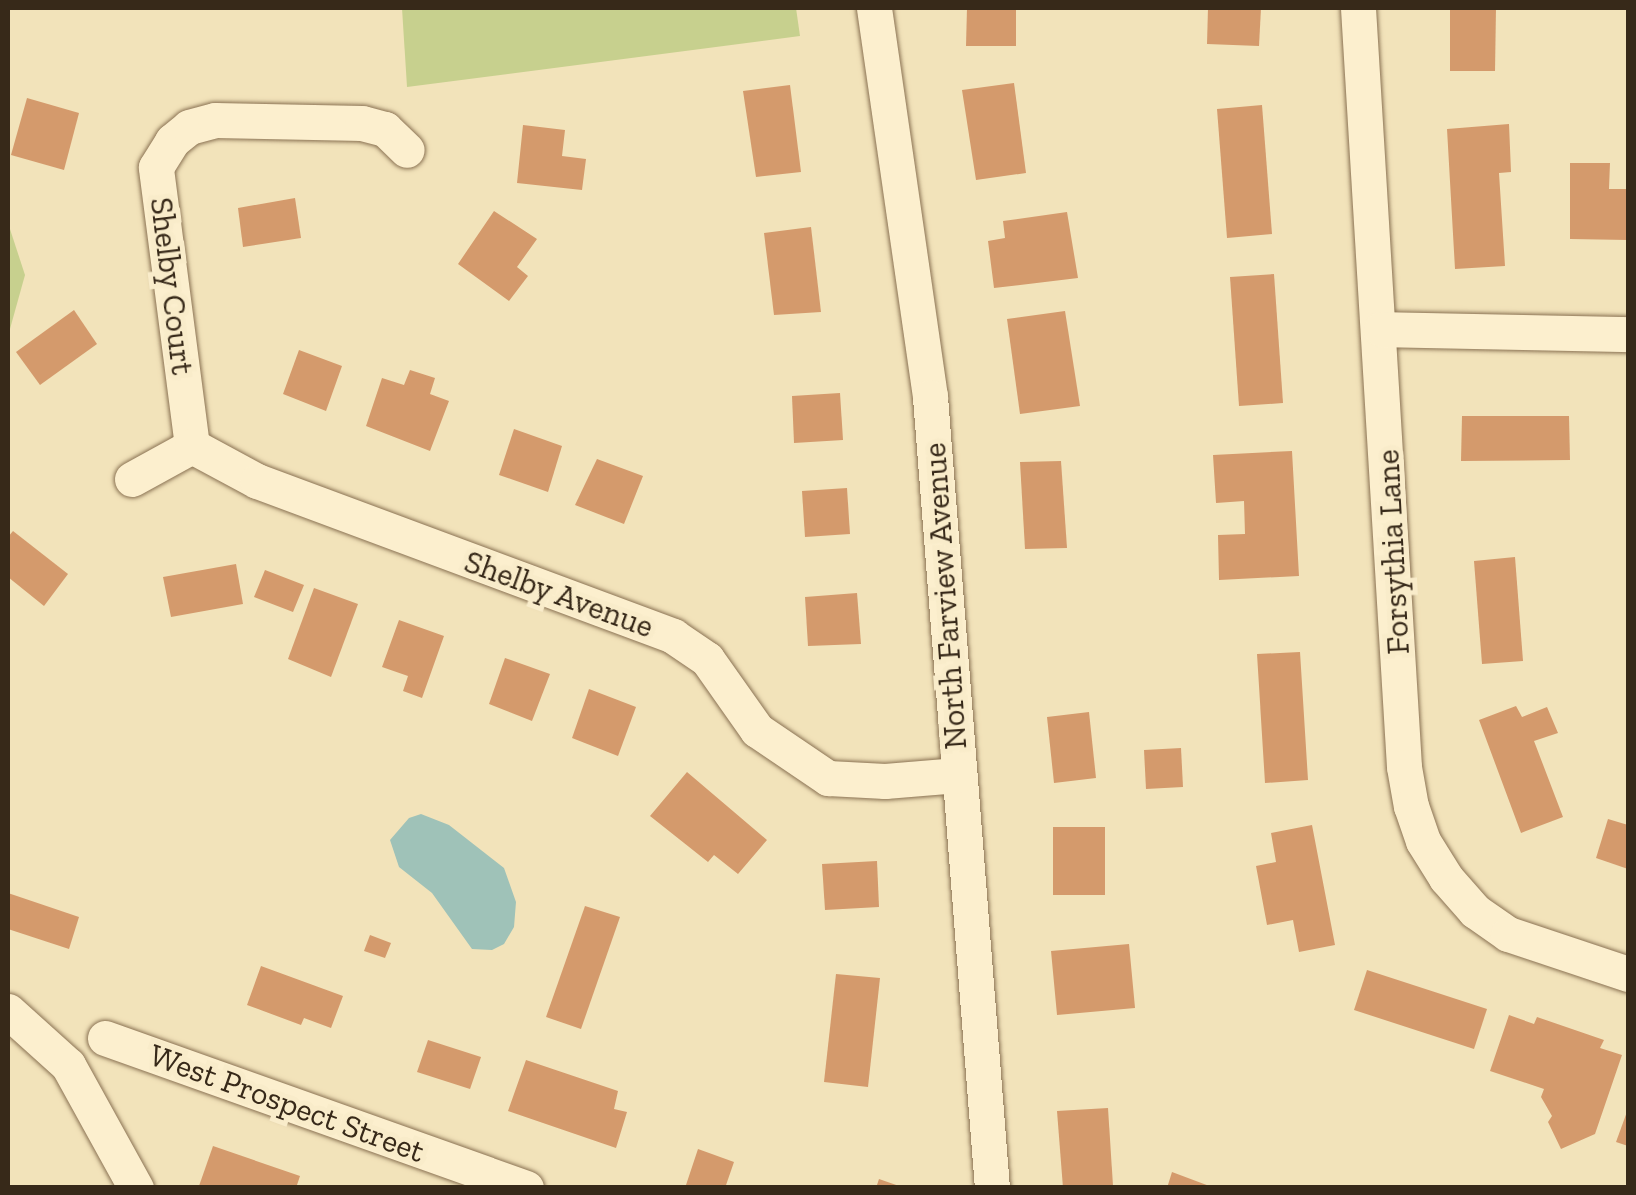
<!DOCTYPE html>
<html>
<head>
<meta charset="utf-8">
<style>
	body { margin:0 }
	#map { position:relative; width:1636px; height:1195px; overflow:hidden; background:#f2e3ba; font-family:"Zilla Slab",serif }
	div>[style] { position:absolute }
	.green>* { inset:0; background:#c7d08e }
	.water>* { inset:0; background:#9fc2b8 }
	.building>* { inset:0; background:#d49a6c }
	.roads { filter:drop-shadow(0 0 2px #8a7253) drop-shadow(0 0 2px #8a7253) }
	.minor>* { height:35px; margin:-17.5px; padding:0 17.5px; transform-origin:17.5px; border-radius:17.5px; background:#fcefce }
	span { translate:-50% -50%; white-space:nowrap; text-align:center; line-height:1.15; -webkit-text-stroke:10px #f9ecca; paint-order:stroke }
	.street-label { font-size:32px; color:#372919 }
	.frame { position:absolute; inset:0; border:10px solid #372919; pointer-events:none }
</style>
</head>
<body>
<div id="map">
	<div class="green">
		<i style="clip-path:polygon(402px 8px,796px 8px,800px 36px,407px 87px)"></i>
		<i style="clip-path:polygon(8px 223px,25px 275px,8px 336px)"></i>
	</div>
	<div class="water">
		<i style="clip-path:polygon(421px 814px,449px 825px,504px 868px,516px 902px,514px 927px,504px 944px,492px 950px,472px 949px,432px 893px,399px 867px,390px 840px,409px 818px)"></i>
	</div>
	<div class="building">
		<i style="clip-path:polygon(967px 8px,1016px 8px,1016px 46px,966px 46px)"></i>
		<i style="clip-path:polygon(1208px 8px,1261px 8px,1259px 46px,1207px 44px)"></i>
		<i style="clip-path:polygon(1450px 8px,1496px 8px,1495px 71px,1450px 71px)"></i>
		<i style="clip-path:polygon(1014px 83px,1026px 173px,976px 180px,962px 90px)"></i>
		<i style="clip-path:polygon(790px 85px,801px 172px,756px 177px,743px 91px)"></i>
		<i style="clip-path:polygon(27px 98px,79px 113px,64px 170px,11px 155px)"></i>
		<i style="clip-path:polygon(1262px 105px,1272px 234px,1227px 238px,1217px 109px)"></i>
		<i style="clip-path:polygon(1509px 124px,1511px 172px,1499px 173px,1505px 266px,1455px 269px,1447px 129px)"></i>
		<i style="clip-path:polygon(523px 125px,565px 130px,562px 156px,586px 159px,582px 190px,517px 183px)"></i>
		<i style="clip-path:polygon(1570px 163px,1610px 163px,1609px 189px,1628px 189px,1628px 240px,1570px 239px)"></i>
		<i style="clip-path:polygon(295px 198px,301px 238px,243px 247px,238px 208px)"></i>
		<i style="clip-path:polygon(494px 211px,537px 239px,517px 267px,528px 276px,509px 301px,458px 264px)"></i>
		<i style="clip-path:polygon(1067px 212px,1078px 278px,994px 288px,988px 241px,1005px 238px,1003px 221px)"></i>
		<i style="clip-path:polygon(811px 227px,821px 312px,774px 315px,764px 233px)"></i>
		<i style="clip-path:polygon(1274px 274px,1283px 403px,1239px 406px,1230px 277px)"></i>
		<i style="clip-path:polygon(74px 310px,97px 344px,40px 385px,16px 352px)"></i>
		<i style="clip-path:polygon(1065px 311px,1080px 406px,1020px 414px,1007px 319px)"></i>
		<i style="clip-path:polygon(299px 350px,342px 366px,326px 411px,283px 394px)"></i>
		<i style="clip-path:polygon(410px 370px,435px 378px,430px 394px,449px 401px,430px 451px,366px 426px,382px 378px,404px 385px)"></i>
		<i style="clip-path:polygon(840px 393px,843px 440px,794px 443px,792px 396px)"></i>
		<i style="clip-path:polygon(1462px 416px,1569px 416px,1570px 460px,1461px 461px)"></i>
		<i style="clip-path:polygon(514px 429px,562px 446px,548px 492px,499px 475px)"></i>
		<i style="clip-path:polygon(1292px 451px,1299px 576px,1219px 580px,1218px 535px,1245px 534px,1244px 501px,1216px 503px,1213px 455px)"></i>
		<i style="clip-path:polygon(597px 459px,643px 476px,624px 524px,575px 505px)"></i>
		<i style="clip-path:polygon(1061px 461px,1067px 548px,1025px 549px,1020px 462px)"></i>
		<i style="clip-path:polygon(847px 488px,850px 534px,805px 537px,802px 491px)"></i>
		<i style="clip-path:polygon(13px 531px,68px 574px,44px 606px,8px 577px,8px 537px)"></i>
		<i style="clip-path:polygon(1515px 557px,1523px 661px,1482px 664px,1474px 561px)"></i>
		<i style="clip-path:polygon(236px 564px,243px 604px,171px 617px,163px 577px)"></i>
		<i style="clip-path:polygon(265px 570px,304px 585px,293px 612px,254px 597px)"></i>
		<i style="clip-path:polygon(314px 588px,358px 604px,331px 677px,288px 659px)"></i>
		<i style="clip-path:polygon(857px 593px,861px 644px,808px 646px,805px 597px)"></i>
		<i style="clip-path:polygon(399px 620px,444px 636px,422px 698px,403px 691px,408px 676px,382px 667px)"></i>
		<i style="clip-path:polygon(1300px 652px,1308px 780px,1265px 783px,1257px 654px)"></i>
		<i style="clip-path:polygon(505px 658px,550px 674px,532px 721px,489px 704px)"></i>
		<i style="clip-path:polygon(589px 689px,636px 707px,618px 756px,572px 738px)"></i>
		<i style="clip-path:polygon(1516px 706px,1522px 717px,1547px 707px,1558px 733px,1534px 741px,1563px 817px,1521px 833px,1479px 720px)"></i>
		<i style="clip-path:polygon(1089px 712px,1096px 778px,1054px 783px,1047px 717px)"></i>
		<i style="clip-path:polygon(1181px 748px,1183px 787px,1146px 789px,1144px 750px)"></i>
		<i style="clip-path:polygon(687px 772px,767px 840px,738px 874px,714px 855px,708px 862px,650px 816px)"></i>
		<i style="clip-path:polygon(1608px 819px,1628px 825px,1628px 869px,1596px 858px)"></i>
		<i style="clip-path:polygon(1312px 825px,1335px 945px,1299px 952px,1293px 920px,1267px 925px,1256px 866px,1276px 862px,1271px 833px)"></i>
		<i style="clip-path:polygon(1053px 827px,1105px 827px,1105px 895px,1053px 895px)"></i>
		<i style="clip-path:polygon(877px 861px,879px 907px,825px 910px,822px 864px)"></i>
		<i style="clip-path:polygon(8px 893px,79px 917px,69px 949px,8px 929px)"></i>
		<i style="clip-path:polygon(585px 906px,620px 917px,581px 1029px,546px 1017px)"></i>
		<i style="clip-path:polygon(370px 935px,391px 943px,385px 958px,364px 951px)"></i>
		<i style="clip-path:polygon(1129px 944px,1135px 1008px,1057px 1015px,1051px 951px)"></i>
		<i style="clip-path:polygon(261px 966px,343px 996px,331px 1028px,304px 1018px,301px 1025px,247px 1005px)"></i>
		<i style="clip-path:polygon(1367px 970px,1487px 1009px,1474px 1049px,1354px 1010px)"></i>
		<i style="clip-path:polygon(836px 974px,880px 978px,868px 1087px,824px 1082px)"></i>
		<i style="clip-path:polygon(1509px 1015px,1534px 1024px,1537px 1017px,1604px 1040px,1600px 1048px,1622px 1055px,1595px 1134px,1561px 1149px,1548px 1122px,1552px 1116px,1541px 1097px,1544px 1089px,1490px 1071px)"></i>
		<i style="clip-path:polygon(428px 1040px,481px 1057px,470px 1089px,417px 1072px)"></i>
		<i style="clip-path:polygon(526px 1060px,618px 1091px,614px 1109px,627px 1112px,616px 1148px,508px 1111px)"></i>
		<i style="clip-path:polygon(1108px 1108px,1113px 1186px,1063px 1188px,1057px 1111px)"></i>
		<i style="clip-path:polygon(1628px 1109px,1628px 1146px,1616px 1142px)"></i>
		<i style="clip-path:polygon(213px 1146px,300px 1176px,296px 1188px,199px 1186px)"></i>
		<i style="clip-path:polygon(698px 1149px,734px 1162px,725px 1188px,685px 1188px)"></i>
		<i style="clip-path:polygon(1172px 1172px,1212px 1187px,1212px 1188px,1167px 1188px)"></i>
		<i style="clip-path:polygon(879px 1179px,902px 1187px,902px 1188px,876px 1188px)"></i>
	</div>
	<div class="roads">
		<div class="minor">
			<i style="left:874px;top:8px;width:393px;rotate:81.8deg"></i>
			<i style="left:930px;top:397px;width:793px;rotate:85.52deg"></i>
			<i style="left:1358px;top:8px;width:760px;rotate:86.53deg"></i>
			<i style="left:1404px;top:767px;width:40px;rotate:80deg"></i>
			<i style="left:1411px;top:806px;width:37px;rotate:71deg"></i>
			<i style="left:1423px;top:841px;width:44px;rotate:58.1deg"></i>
			<i style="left:1446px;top:878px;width:44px;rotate:48.7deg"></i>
			<i style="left:1475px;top:911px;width:40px;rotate:34.9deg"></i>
			<i style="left:1508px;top:934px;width:126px;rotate:18.4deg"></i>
			<i style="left:1381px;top:329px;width:247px;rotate:1.2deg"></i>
			<i style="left:192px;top:446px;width:281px;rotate:-97.4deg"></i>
			<i style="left:156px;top:167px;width:31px;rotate:-58deg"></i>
			<i style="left:172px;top:141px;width:22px;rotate:-39deg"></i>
			<i style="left:189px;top:127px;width:27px;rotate:-15deg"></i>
			<i style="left:215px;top:120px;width:147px;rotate:1.2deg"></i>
			<i style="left:362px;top:123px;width:24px;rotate:15deg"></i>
			<i style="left:385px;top:129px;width:30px;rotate:44deg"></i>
			<i style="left:132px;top:479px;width:68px;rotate:-28.8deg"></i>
			<i style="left:192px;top:446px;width:74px;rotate:28.3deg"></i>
			<i style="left:257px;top:481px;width:444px;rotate:20.4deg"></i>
			<i style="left:673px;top:636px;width:41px;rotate:34.1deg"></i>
			<i style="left:707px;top:659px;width:87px;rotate:54.8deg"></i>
			<i style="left:757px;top:730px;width:86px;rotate:34.1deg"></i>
			<i style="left:828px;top:778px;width:57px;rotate:3deg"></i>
			<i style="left:885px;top:781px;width:73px;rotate:-4.7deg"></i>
			<i style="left:8px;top:1011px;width:81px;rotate:42deg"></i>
			<i style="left:68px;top:1065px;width:141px;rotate:61.1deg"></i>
			<i style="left:105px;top:1038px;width:447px;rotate:19.6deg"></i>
		</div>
	</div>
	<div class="street-label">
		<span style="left:172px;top:286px;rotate:83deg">Shelby Court</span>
		<span style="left:1393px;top:552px;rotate:-93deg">Forsythia Lane</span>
		<span style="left:559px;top:594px;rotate:20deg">Shelby Avenue</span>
		<span style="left:945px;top:596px;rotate:-94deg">North Farview Avenue</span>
		<span style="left:287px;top:1103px;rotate:20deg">West Prospect Street</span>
	</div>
	<div class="frame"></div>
</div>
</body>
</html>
